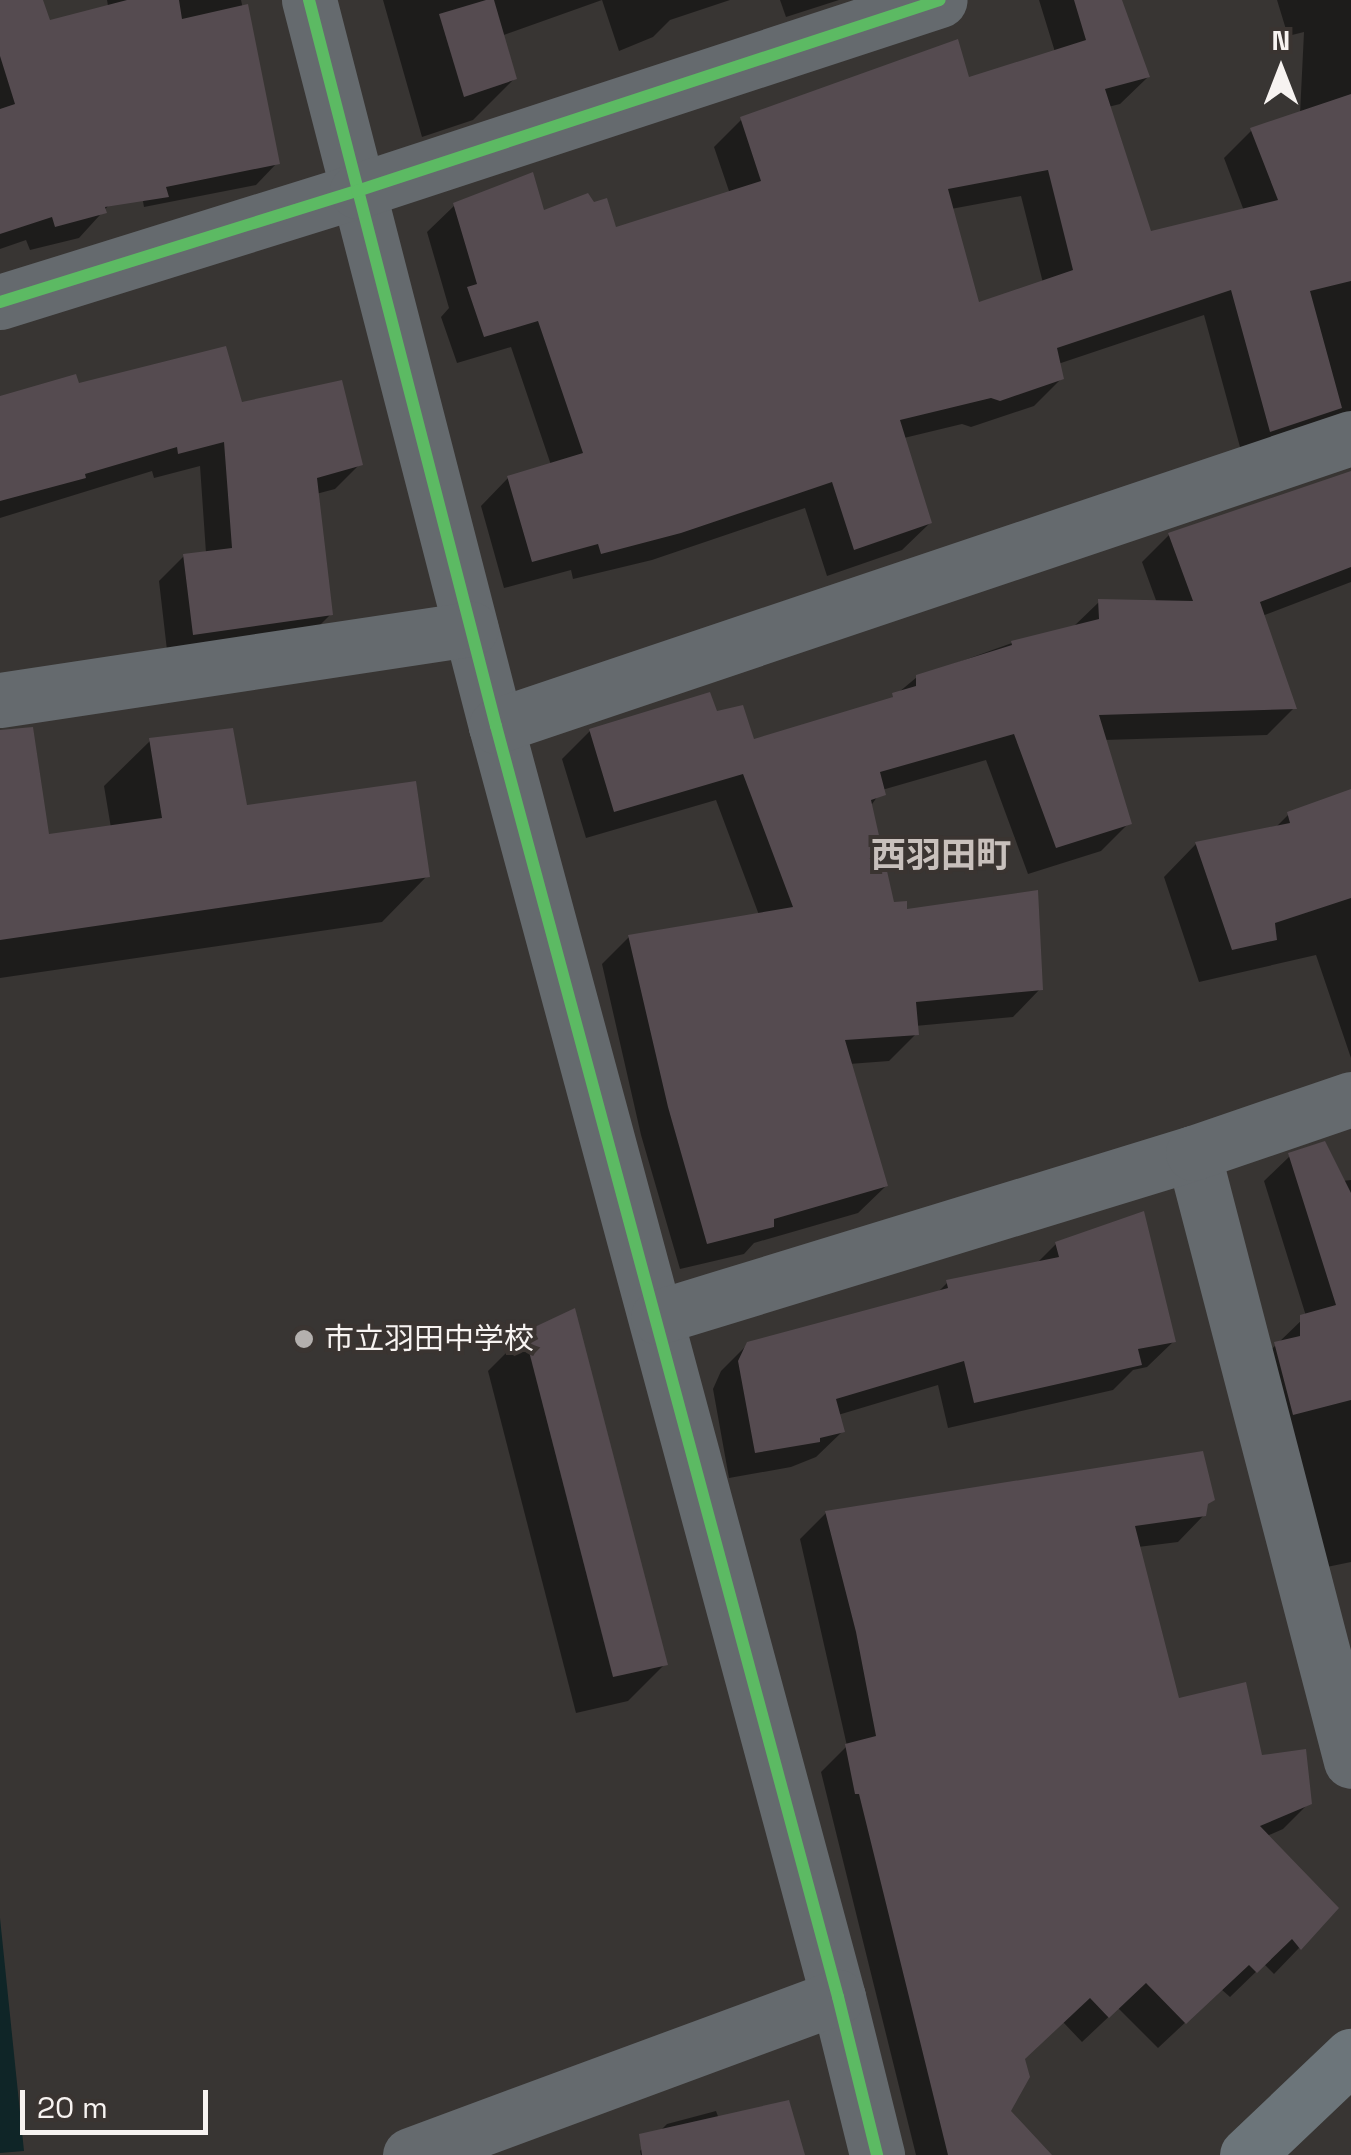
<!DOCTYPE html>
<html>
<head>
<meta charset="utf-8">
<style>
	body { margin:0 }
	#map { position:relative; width:1351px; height:2155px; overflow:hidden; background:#383533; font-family:"Space Grotesk","Noto Sans JP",sans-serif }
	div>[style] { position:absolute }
	.water>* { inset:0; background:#0f2527 }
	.shadow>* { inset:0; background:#0007 }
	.building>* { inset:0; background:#554b50 }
	.minor>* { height:55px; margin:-27.5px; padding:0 27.5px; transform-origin:27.5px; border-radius:27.5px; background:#656a6e }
	.major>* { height:55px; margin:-27.5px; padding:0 27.5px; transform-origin:27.5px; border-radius:27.5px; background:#6c757a }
	.cycleway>* { height:12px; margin:-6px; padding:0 6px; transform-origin:6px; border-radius:6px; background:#5cba63 }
	.dots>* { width:28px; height:28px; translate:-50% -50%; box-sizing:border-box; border:5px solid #3a3431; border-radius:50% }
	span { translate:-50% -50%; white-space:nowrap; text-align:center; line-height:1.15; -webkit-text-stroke:8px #3a3431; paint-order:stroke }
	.poi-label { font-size:30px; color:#f7f3f1 }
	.left { translate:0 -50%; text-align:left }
	.quarter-label { font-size:35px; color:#c8c0bc; font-weight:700 }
	.north { position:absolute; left:1231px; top:20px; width:100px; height:100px; -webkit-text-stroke:8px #3a3431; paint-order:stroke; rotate:0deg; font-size:28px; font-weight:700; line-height:40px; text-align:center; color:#f7f3f1 }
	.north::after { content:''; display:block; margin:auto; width:35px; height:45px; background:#f7f3f1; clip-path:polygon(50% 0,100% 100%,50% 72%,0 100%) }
	.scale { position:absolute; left:20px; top:2090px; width:188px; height:45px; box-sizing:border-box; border:5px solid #f7f3f1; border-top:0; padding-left:12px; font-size:30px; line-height:35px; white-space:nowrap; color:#f7f3f1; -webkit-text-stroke:8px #3a3431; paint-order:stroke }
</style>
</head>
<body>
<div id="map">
	<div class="water">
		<i style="clip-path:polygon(0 1918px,24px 2151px,0 2153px)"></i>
	</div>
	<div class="shadow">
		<i style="clip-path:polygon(0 0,41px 0,109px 205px,79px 238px,30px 250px,26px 240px,0 249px)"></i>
		<i style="clip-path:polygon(107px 0,241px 0,277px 163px,256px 185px,144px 207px)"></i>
		<i style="clip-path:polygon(383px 0,730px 0,670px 20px,653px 37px,619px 51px,602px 0,501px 36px,514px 79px,473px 120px,422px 137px)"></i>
		<i style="clip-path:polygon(780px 0,839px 0,786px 17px)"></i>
		<i style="clip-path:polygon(evenodd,1039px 0,1120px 0,1148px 77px,1120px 104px,1108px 107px,1149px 234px,1244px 211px,1224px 158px,1251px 131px,1300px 114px,1304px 32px,1288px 36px,1277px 0,1351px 0,1351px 452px,1243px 458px,1204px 315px,1058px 364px,1062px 378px,1034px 406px,971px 427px,962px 424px,904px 438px,930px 523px,902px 550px,827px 576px,805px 508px,652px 560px,573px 579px,571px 570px,504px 588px,481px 506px,508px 478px,551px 465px,511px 347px,457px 363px,441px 317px,449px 308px,427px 232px,455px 205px,542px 213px,615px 230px,730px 194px,714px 147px,742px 119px,968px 80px,1055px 52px,1039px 0,1021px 196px,1043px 283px,978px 305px,951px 209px,1021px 196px)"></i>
		<i style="clip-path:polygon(77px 386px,240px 405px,360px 464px,335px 489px,316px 494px,331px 614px,306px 639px,168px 659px,159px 581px,184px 556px,206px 553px,200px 466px,154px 478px,152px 471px,0 518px,0 399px)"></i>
		<i style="clip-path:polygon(1351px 474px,1351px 582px,1262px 616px,1294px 708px,1267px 735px,1104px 740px,1129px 823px,1101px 851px,1028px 874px,986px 760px,882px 790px,870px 807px,892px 905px,1040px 989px,1013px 1017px,915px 1026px,916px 1034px,889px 1061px,849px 1064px,886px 1186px,858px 1213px,754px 1243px,744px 1254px,680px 1269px,641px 1135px,602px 964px,629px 937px,759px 915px,716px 800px,586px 838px,562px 759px,590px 731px,715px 714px,752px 742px,887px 702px,917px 677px,1012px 643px,1072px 628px,1099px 602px,1157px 603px,1142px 562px,1169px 535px)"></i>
		<i style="clip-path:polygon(150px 741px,245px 808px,427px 876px,382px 922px,0 978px,0 844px,111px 828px,104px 786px)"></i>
		<i style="clip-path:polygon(1351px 792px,1351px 1058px,1316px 955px,1199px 982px,1164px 877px,1196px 844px,1275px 828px,1289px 814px)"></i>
		<i style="clip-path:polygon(1290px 1156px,1342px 1181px,1351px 1180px,1351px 1562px,1322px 1568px,1250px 1370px,1306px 1316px,1264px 1181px)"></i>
		<i style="clip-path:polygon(1056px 1244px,1174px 1341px,1147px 1367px,1133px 1370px,1113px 1390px,948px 1428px,938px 1385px,838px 1415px,843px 1431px,816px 1457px,791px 1467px,729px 1478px,713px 1389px,721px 1371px,748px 1344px,936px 1294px,947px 1283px,1036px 1264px)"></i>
		<i style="clip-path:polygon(525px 1334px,665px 1664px,628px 1701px,576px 1713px,488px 1371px)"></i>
		<i style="clip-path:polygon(1205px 1506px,1204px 1515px,1178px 1542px,1138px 1547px,1177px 1701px,1260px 1757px,1309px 1803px,1283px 1829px,1267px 1836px,1299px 1948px,1274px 1974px,1264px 1964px,1230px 1997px,1221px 1989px,1158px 2048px,1118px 2008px,1082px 2042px,1063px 2022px,1023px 2059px,1008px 2111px,1049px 2155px,916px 2155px,821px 1772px,847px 1746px,800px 1539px,826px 1513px)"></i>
		<i style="clip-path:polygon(716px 2111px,719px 2119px,802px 2155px,641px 2155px,640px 2151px,667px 2124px)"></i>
	</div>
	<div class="building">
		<i style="clip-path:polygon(0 0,43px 0,50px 20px,127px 0,179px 0,182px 19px,248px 4px,280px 164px,166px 187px,169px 197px,105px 207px,107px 213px,55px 227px,52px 217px,0 234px,0 109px,15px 104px,0 56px)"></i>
		<i style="clip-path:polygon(486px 0,494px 0,517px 79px,464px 97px,439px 14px)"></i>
		<i style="clip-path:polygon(evenodd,1074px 0,1122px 0,1150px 77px,1105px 89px,1151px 231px,1278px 200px,1250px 128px,1351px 94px,1351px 281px,1310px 291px,1342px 408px,1270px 432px,1231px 290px,1057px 348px,1064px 379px,1000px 401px,991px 398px,900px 420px,932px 523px,854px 550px,832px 482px,681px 533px,601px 554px,598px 544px,532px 562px,507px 476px,583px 453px,538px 321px,484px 337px,467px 287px,477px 284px,453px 203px,533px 172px,544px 210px,588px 193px,594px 202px,607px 198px,616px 227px,761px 181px,740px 117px,958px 39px,969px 77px,1086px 40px,1074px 0,1048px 170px,1073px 270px,979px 302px,948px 189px,1048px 170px)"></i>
		<i style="clip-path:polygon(226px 346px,242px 402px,342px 380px,363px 465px,317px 478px,333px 615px,193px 635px,183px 554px,232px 548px,224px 442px,178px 454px,177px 447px,85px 474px,86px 478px,0 501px,0 396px,76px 374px,79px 383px)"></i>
		<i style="clip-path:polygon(1351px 471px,1351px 567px,1260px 602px,1297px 709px,1099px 715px,1132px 824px,1056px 848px,1014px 734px,880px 772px,886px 795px,871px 800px,894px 902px,907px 901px,907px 909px,1038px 890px,1043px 990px,916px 1002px,919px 1035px,845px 1040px,888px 1186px,774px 1219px,774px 1227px,707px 1244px,668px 1107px,628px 935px,793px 907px,743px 774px,614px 812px,589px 729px,710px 692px,717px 711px,743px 705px,754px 739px,893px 697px,892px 693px,916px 686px,916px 675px,1012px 645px,1011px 641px,1099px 619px,1098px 599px,1193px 601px,1168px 533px)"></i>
		<i style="clip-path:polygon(33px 727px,49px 834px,162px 818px,149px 738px,233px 728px,247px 805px,416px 781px,430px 877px,0 940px,0 730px)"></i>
		<i style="clip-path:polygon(1351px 789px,1351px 898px,1275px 923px,1277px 940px,1232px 950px,1195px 842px,1290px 823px,1287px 812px)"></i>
		<i style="clip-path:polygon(1325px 1141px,1351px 1193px,1351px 1400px,1293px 1415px,1274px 1342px,1300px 1336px,1300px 1315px,1336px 1305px,1288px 1153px)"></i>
		<i style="clip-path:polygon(1144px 1211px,1176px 1342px,1138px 1349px,1142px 1365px,974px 1403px,964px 1361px,836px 1399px,845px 1432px,820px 1438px,820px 1442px,755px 1453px,738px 1361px,747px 1342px,948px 1288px,946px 1280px,1059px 1257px,1055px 1242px)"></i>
		<i style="clip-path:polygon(575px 1308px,668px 1665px,613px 1677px,524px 1332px)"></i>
		<i style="clip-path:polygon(1203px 1451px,1215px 1500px,1208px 1504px,1206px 1516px,1135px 1526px,1179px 1698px,1246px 1682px,1262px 1755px,1306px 1749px,1312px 1804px,1260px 1826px,1339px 1908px,1301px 1950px,1292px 1939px,1257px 1973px,1249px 1965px,1186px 2024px,1146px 1983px,1109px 2018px,1090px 1998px,1025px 2059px,1030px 2077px,1011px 2111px,1052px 2155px,948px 2155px,859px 1794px,855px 1794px,845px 1744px,876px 1736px,856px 1632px,825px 1511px)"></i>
		<i style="clip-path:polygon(789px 2100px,805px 2155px,642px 2155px,639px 2134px)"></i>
	</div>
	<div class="minor">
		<i style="left:309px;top:0;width:750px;rotate:75.56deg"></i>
		<i style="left:496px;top:726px;width:1316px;rotate:74.94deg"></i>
		<i style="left:838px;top:1997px;width:163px;rotate:76.1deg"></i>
		<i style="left:0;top:302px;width:374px;rotate:-17.3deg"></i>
		<i style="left:357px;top:191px;width:613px;rotate:-18.14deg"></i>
		<i style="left:0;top:700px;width:476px;rotate:-8.6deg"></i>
		<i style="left:496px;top:726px;width:902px;rotate:-18.62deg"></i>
		<i style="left:1193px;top:1153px;width:628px;rotate:75.43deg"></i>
		<i style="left:658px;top:1317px;width:560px;rotate:-17.04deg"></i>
		<i style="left:1193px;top:1153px;width:167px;rotate:-18.9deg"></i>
		<i style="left:410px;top:2155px;width:456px;rotate:-20.3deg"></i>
	</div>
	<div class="major">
		<i style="left:1247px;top:2155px;width:144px;rotate:-43.6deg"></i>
	</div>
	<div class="cycleway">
		<i style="left:309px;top:0;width:750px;rotate:75.56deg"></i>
		<i style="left:496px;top:726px;width:1316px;rotate:74.94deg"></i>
		<i style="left:838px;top:1997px;width:163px;rotate:76.1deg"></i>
		<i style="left:0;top:302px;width:374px;rotate:-17.3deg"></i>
		<i style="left:357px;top:191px;width:613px;rotate:-18.14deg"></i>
	</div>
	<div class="dots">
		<i style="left:304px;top:1339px;background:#b4b0ae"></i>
	</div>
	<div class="poi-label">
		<span class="left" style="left:324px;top:1339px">市立羽田中学校</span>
	</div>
	<div class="quarter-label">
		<span style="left:941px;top:855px">西羽田町</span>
	</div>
	<div class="north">N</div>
	<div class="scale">20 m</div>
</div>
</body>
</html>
